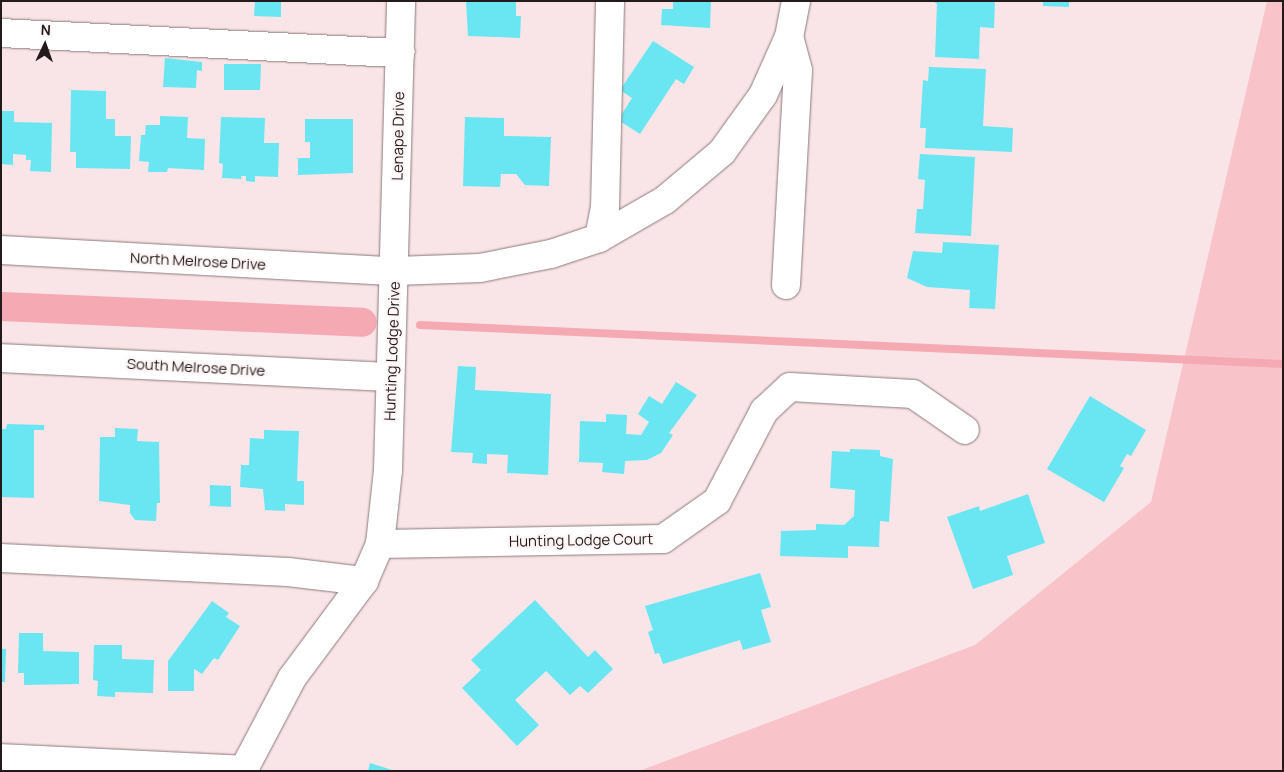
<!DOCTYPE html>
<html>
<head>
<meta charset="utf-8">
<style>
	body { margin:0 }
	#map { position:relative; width:1284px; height:772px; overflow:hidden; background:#f9e5e7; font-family:Manrope,sans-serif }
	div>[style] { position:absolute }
	.green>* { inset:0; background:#f8c4c9 }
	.stream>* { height:8px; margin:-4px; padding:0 4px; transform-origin:4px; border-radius:4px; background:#f4a9b3 }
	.canal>* { height:29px; margin:-14.5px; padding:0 14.5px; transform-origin:14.5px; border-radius:14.5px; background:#f4a9b3 }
	.building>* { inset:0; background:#69e6f1 }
	.roads { filter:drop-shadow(0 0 1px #8c7a7c) drop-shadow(0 0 1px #8c7a7c) }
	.minor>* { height:28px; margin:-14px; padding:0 14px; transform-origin:14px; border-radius:14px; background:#fff }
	span { translate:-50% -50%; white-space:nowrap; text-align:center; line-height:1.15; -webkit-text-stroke:4px #fef6f6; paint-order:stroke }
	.street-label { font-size:15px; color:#221a1b }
	.frame { position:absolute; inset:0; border:2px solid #221a1b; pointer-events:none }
	.north { position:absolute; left:20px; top:20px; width:50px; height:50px; -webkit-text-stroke:4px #fef6f6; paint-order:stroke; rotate:3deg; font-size:14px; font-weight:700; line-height:20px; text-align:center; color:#221a1b }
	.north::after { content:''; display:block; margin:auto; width:18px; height:22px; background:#221a1b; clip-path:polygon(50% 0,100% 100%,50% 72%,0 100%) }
</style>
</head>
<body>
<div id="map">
	<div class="green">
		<i style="clip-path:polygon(1267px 1px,1283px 1px,1283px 771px,639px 771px,975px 645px,1151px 502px)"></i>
	</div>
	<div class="stream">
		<i style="left:420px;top:325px;width:864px;rotate:2.59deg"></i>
	</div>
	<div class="canal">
		<i style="left:1px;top:306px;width:361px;rotate:2.5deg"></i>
	</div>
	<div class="building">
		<i style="clip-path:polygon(255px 1px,281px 1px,281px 17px,254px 16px)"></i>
		<i style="clip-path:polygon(466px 1px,516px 1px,516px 16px,521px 16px,520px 38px,468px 36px)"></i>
		<i style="clip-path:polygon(673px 1px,711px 1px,710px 28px,661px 25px,662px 9px,673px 9px)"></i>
		<i style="clip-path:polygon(933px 1px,995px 1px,994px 28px,980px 27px,979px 59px,935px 57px,937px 4px)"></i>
		<i style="clip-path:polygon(1043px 1px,1069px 1px,1069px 7px,1043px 6px)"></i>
		<i style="clip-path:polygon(653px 41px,694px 67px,684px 84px,676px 79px,640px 134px,618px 120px,632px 98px,620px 90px)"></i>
		<i style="clip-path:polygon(165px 58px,202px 62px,202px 71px,197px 70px,196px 88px,163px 87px)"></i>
		<i style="clip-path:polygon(224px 64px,261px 64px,260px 90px,224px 90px)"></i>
		<i style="clip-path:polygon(929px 67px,986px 69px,983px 126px,1013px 128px,1012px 152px,925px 148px,926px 128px,920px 128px,923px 80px,928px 81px)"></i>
		<i style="clip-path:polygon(71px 90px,106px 91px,106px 119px,115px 119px,115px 136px,131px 136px,130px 169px,76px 168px,76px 152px,70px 152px)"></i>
		<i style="clip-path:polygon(1px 111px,14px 111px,14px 122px,52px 123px,51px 172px,30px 171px,31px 160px,26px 160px,26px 155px,13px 154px,13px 165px,1px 164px)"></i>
		<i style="clip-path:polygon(160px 116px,188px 117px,187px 138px,205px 139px,204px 170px,168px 168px,167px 172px,148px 172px,149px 162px,139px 161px,141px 135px,145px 135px,146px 125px,160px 125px)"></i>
		<i style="clip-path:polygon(221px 117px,265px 118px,264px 143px,279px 143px,278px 177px,255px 176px,255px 182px,246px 181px,246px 176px,241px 176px,241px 179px,222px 178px,223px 164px,219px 163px)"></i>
		<i style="clip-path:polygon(465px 117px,504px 118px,504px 136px,551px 137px,549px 186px,525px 185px,516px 174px,501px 174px,500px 187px,463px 186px)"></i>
		<i style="clip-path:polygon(305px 119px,353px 119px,353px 173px,298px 175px,298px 158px,310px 158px,310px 142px,305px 142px)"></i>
		<i style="clip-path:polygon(920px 154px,975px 157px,971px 236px,915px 233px,917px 209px,923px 209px,925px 180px,918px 179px)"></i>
		<i style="clip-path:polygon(943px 242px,999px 245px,995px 309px,969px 308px,970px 290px,927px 287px,907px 278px,913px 251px,942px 253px)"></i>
		<i style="clip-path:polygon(458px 366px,476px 367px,475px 390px,551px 394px,548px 475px,507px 473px,508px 455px,487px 454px,487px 464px,472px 463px,473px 453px,451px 452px)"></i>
		<i style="clip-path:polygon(676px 382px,697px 395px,669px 433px,673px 435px,661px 453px,647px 460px,625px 461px,624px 474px,602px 472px,603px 463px,579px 462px,580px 421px,606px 422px,606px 414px,627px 415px,626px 434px,641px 435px,649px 422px,638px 414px,649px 396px,662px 404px)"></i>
		<i style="clip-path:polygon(1090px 396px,1146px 430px,1131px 456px,1127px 454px,1120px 466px,1124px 468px,1104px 502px,1047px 469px)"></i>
		<i style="clip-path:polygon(7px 424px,44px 425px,44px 430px,34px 430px,34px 498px,1px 497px,1px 429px,6px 429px)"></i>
		<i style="clip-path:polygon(115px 428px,138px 429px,137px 441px,159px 442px,160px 503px,157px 503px,156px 521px,135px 520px,130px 513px,130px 505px,99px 501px,100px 437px,115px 437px)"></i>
		<i style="clip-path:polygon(264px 430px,299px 431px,297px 481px,304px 481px,304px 505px,285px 504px,285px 511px,265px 510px,263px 489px,240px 487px,241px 465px,249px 465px,250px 438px,264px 439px)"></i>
		<i style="clip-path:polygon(850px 449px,880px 450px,880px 456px,893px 459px,889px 522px,880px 521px,879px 547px,848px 546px,848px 558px,780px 556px,781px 531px,816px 530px,816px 524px,844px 525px,854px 516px,855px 490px,830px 488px,832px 451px,850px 452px)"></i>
		<i style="clip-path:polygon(210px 485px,231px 486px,231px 507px,210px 506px)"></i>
		<i style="clip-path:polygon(1028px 494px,1045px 543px,1007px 556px,1013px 575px,973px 589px,947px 517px,979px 506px,980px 511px)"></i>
		<i style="clip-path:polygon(760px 573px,771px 607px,761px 610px,771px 642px,743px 650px,740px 640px,663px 664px,659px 653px,655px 654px,648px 632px,653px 630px,645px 606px)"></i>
		<i style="clip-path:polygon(535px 600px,588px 657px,595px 650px,613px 669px,588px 693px,580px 686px,570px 695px,546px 671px,515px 700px,539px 725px,517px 746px,462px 688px,481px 670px,471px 660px)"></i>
		<i style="clip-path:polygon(212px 601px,229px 613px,226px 617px,240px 626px,218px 660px,214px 658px,202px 674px,194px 669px,194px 691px,168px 691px,168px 661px)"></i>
		<i style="clip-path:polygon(19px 633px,43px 633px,43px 651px,79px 652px,79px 684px,24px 685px,24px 673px,18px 673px)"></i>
		<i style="clip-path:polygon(94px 645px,122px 645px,122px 659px,154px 660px,153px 693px,115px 692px,115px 697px,97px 696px,98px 681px,93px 680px)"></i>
		<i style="clip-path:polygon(1px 649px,6px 649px,5px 682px,1px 682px)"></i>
		<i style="clip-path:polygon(370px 763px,392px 770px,392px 771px,368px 771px)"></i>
	</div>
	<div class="roads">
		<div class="minor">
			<i style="left:1px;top:33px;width:400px;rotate:2.9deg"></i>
			<i style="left:599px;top:238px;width:31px;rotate:-79deg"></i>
			<i style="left:605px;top:208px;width:207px;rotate:-88.6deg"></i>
			<i style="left:1px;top:250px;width:395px;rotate:3.1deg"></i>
			<i style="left:395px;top:271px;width:85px;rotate:-2deg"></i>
			<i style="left:480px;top:268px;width:72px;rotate:-11.2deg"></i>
			<i style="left:551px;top:254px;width:51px;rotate:-18.4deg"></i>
			<i style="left:599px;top:238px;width:76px;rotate:-29.9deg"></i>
			<i style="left:665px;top:200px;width:75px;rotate:-40.1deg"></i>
			<i style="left:722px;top:152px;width:70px;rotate:-54.3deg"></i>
			<i style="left:763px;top:95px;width:64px;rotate:-65.9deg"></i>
			<i style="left:789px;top:37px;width:37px;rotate:-79deg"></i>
			<i style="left:786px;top:285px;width:215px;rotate:-86.8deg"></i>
			<i style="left:798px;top:70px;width:34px;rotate:-105deg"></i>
			<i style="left:1px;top:358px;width:389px;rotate:2.8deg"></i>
			<i style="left:380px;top:544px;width:283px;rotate:-1deg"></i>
			<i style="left:663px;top:539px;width:66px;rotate:-35.1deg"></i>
			<i style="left:717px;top:501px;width:102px;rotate:-62.4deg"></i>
			<i style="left:764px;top:411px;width:35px;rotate:-43deg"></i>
			<i style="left:790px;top:387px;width:123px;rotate:3.3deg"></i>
			<i style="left:913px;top:394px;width:63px;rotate:34.7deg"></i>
			<i style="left:1px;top:558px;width:287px;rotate:2.8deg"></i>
			<i style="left:288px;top:572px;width:77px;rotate:6.8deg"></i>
			<i style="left:1px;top:758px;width:243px;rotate:2.8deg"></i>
			<i style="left:243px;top:771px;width:105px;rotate:-62.2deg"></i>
			<i style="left:292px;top:678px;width:121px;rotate:-53.4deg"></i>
			<i style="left:364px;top:581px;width:40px;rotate:-66.6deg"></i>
			<i style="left:380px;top:544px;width:74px;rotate:-83.8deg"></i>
			<i style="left:388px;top:470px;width:469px;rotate:-88.4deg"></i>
		</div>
	</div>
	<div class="street-label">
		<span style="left:398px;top:136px;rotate:-89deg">Lenape Drive</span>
		<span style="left:198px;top:261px;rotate:3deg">North Melrose Drive</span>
		<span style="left:392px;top:351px;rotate:-88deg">Hunting Lodge Drive</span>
		<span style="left:196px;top:367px;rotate:3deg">South Melrose Drive</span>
		<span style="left:581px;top:540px;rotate:-1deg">Hunting Lodge Court</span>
	</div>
	<div class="frame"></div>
	<div class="north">N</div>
</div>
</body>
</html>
